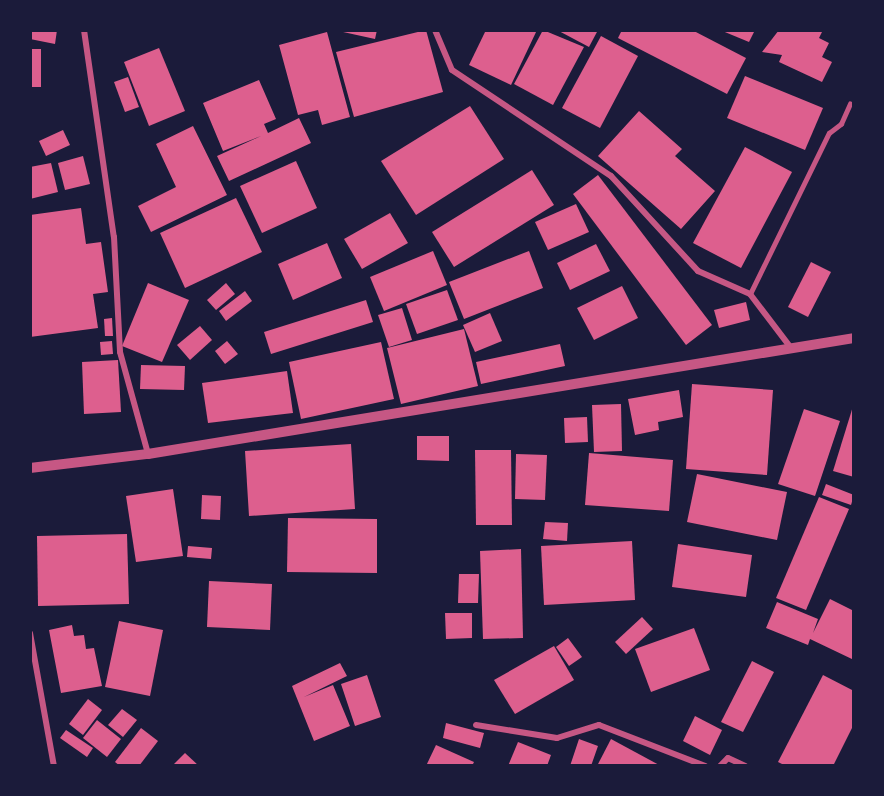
<!DOCTYPE html>
<html>
<head>
<meta charset="utf-8">
<style>
	body { margin:0 }
	#map { position:relative; width:884px; height:796px; overflow:hidden; background:#1b1b3a; font-family:"Asap Condensed",sans-serif }
	div>[style] { position:absolute }
	.building>* { inset:0; background:#dd5f8e }
	.service>* { height:4.5px; margin:-2.25px; padding:0 2.25px; transform-origin:2.25px; border-radius:2.25px; background:#c65784 }
	.minor>* { height:6px; margin:-3px; padding:0 3px; transform-origin:3px; border-radius:3px; background:#c65784 }
	.tertiary>* { height:10px; margin:-5px; padding:0 5px; transform-origin:5px; border-radius:5px; background:#c65784 }
	span { translate:-50% -50%; white-space:nowrap; text-align:center; line-height:1.15; -webkit-text-stroke:4.5px #1b1b3a; paint-order:stroke }
	.frame { position:absolute; inset:0; border:32px solid #1b1b3a; pointer-events:none }
</style>
</head>
<body>
<div id="map">
	<div class="building">
		<i style="clip-path:polygon(30px 30px,57px 30px,55px 44px,30px 39px)"></i>
		<i style="clip-path:polygon(334px 30px,377px 30px,375px 39px)"></i>
		<i style="clip-path:polygon(426px 30px,443px 92px,354px 117px,336px 52px)"></i>
		<i style="clip-path:polygon(486px 30px,537px 30px,511px 85px,469px 65px)"></i>
		<i style="clip-path:polygon(543px 30px,584px 47px,553px 105px,514px 84px)"></i>
		<i style="clip-path:polygon(557px 30px,598px 30px,589px 47px)"></i>
		<i style="clip-path:polygon(622px 30px,692px 30px,746px 58px,727px 94px,618px 38px)"></i>
		<i style="clip-path:polygon(720px 30px,755px 30px,749px 42px)"></i>
		<i style="clip-path:polygon(779px 30px,823px 30px,819px 38px,829px 43px,822px 57px,832px 62px,822px 82px,779px 62px,782px 55px,762px 52px)"></i>
		<i style="clip-path:polygon(327px 32px,350px 117px,322px 125px,318px 110px,298px 115px,279px 45px)"></i>
		<i style="clip-path:polygon(601px 36px,638px 56px,600px 128px,562px 108px)"></i>
		<i style="clip-path:polygon(159px 48px,185px 111px,149px 126px,124px 62px)"></i>
		<i style="clip-path:polygon(30px 49px,41px 49px,41px 87px,30px 87px)"></i>
		<i style="clip-path:polygon(745px 76px,823px 108px,805px 150px,727px 118px)"></i>
		<i style="clip-path:polygon(128px 77px,139px 107px,125px 112px,114px 82px)"></i>
		<i style="clip-path:polygon(259px 80px,276px 119px,264px 124px,268px 133px,299px 118px,311px 143px,229px 181px,217px 156px,261px 136px,223px 151px,203px 103px)"></i>
		<i style="clip-path:polygon(470px 106px,504px 159px,416px 215px,381px 161px)"></i>
		<i style="clip-path:polygon(639px 111px,682px 149px,675px 156px,715px 191px,681px 229px,598px 156px)"></i>
		<i style="clip-path:polygon(193px 126px,227px 195px,151px 232px,138px 206px,176px 187px,156px 144px)"></i>
		<i style="clip-path:polygon(63px 130px,70px 145px,46px 156px,39px 141px)"></i>
		<i style="clip-path:polygon(745px 147px,792px 172px,741px 268px,693px 243px)"></i>
		<i style="clip-path:polygon(83px 156px,90px 184px,65px 190px,58px 163px)"></i>
		<i style="clip-path:polygon(296px 161px,317px 208px,262px 233px,240px 186px)"></i>
		<i style="clip-path:polygon(51px 163px,58px 192px,30px 199px,30px 167px)"></i>
		<i style="clip-path:polygon(532px 170px,554px 205px,454px 267px,432px 232px)"></i>
		<i style="clip-path:polygon(598px 175px,712px 325px,686px 345px,573px 194px)"></i>
		<i style="clip-path:polygon(236px 198px,262px 252px,185px 288px,160px 233px)"></i>
		<i style="clip-path:polygon(576px 204px,589px 232px,548px 250px,535px 222px)"></i>
		<i style="clip-path:polygon(81px 208px,86px 244px,101px 242px,108px 292px,93px 294px,98px 328px,30px 337px,30px 215px)"></i>
		<i style="clip-path:polygon(390px 213px,408px 243px,362px 269px,344px 239px)"></i>
		<i style="clip-path:polygon(327px 243px,342px 278px,293px 300px,278px 264px)"></i>
		<i style="clip-path:polygon(596px 244px,610px 271px,570px 290px,557px 263px)"></i>
		<i style="clip-path:polygon(433px 251px,447px 285px,384px 311px,370px 277px)"></i>
		<i style="clip-path:polygon(529px 251px,543px 288px,464px 319px,449px 282px)"></i>
		<i style="clip-path:polygon(811px 262px,831px 272px,808px 317px,788px 307px)"></i>
		<i style="clip-path:polygon(148px 283px,189px 300px,162px 362px,122px 346px)"></i>
		<i style="clip-path:polygon(226px 283px,235px 294px,216px 310px,207px 300px)"></i>
		<i style="clip-path:polygon(622px 286px,638px 318px,594px 340px,577px 308px)"></i>
		<i style="clip-path:polygon(447px 290px,458px 320px,417px 334px,406px 304px)"></i>
		<i style="clip-path:polygon(245px 291px,252px 301px,226px 321px,219px 311px)"></i>
		<i style="clip-path:polygon(366px 300px,373px 322px,271px 354px,264px 332px)"></i>
		<i style="clip-path:polygon(746px 302px,750px 320px,719px 328px,714px 310px)"></i>
		<i style="clip-path:polygon(402px 308px,412px 340px,389px 347px,378px 315px)"></i>
		<i style="clip-path:polygon(490px 313px,502px 341px,475px 352px,463px 325px)"></i>
		<i style="clip-path:polygon(112px 318px,113px 336px,105px 336px,104px 319px)"></i>
		<i style="clip-path:polygon(200px 326px,212px 340px,190px 360px,177px 345px)"></i>
		<i style="clip-path:polygon(464px 329px,478px 386px,401px 404px,387px 348px)"></i>
		<i style="clip-path:polygon(112px 341px,113px 354px,101px 355px,100px 342px)"></i>
		<i style="clip-path:polygon(227px 341px,238px 354px,225px 364px,215px 351px)"></i>
		<i style="clip-path:polygon(381px 342px,394px 399px,301px 419px,289px 362px)"></i>
		<i style="clip-path:polygon(560px 344px,565px 366px,481px 384px,476px 362px)"></i>
		<i style="clip-path:polygon(118px 360px,121px 412px,84px 414px,82px 362px)"></i>
		<i style="clip-path:polygon(141px 365px,185px 366px,184px 390px,140px 389px)"></i>
		<i style="clip-path:polygon(287px 371px,293px 413px,208px 423px,202px 383px)"></i>
		<i style="clip-path:polygon(692px 384px,773px 390px,767px 475px,686px 469px)"></i>
		<i style="clip-path:polygon(679px 390px,683px 417px,658px 422px,659px 430px,635px 435px,628px 399px)"></i>
		<i style="clip-path:polygon(854px 403px,854px 477px,833px 471px)"></i>
		<i style="clip-path:polygon(621px 404px,622px 451px,594px 452px,592px 405px)"></i>
		<i style="clip-path:polygon(804px 409px,840px 421px,815px 496px,778px 484px)"></i>
		<i style="clip-path:polygon(587px 417px,588px 442px,565px 443px,564px 418px)"></i>
		<i style="clip-path:polygon(417px 436px,449px 436px,449px 461px,417px 460px)"></i>
		<i style="clip-path:polygon(351px 444px,355px 509px,249px 516px,245px 451px)"></i>
		<i style="clip-path:polygon(475px 450px,511px 450px,512px 525px,476px 525px)"></i>
		<i style="clip-path:polygon(589px 453px,673px 460px,669px 511px,585px 505px)"></i>
		<i style="clip-path:polygon(516px 454px,547px 455px,545px 500px,515px 499px)"></i>
		<i style="clip-path:polygon(697px 474px,787px 492px,777px 540px,687px 522px)"></i>
		<i style="clip-path:polygon(826px 484px,854px 495px,851px 505px,822px 495px)"></i>
		<i style="clip-path:polygon(173px 489px,183px 556px,136px 562px,126px 496px)"></i>
		<i style="clip-path:polygon(202px 495px,221px 496px,220px 520px,201px 519px)"></i>
		<i style="clip-path:polygon(819px 497px,849px 509px,806px 610px,776px 598px)"></i>
		<i style="clip-path:polygon(288px 518px,377px 519px,377px 573px,287px 572px)"></i>
		<i style="clip-path:polygon(545px 522px,568px 523px,567px 541px,543px 539px)"></i>
		<i style="clip-path:polygon(127px 534px,129px 604px,38px 606px,37px 536px)"></i>
		<i style="clip-path:polygon(632px 541px,635px 600px,544px 605px,541px 546px)"></i>
		<i style="clip-path:polygon(678px 544px,752px 555px,746px 597px,672px 587px)"></i>
		<i style="clip-path:polygon(188px 546px,212px 548px,211px 559px,187px 557px)"></i>
		<i style="clip-path:polygon(521px 549px,523px 638px,483px 639px,480px 551px)"></i>
		<i style="clip-path:polygon(459px 574px,479px 574px,478px 603px,458px 603px)"></i>
		<i style="clip-path:polygon(209px 581px,272px 584px,270px 630px,207px 627px)"></i>
		<i style="clip-path:polygon(830px 599px,854px 611px,854px 660px,810px 639px,808px 645px,766px 628px,777px 602px,818px 619px,813px 633px)"></i>
		<i style="clip-path:polygon(445px 613px,472px 613px,472px 638px,446px 639px)"></i>
		<i style="clip-path:polygon(642px 617px,653px 629px,626px 654px,615px 642px)"></i>
		<i style="clip-path:polygon(119px 621px,163px 630px,150px 696px,105px 687px)"></i>
		<i style="clip-path:polygon(72px 625px,74px 636px,84px 635px,86px 649px,94px 648px,102px 686px,61px 693px,49px 630px)"></i>
		<i style="clip-path:polygon(694px 628px,710px 670px,651px 692px,635px 649px)"></i>
		<i style="clip-path:polygon(568px 638px,582px 657px,569px 666px,556px 647px)"></i>
		<i style="clip-path:polygon(554px 646px,574px 680px,515px 714px,494px 680px)"></i>
		<i style="clip-path:polygon(752px 661px,774px 672px,743px 732px,721px 722px)"></i>
		<i style="clip-path:polygon(340px 663px,347px 676px,304px 697px,333px 685px,350px 726px,314px 741px,292px 686px)"></i>
		<i style="clip-path:polygon(367px 675px,381px 717px,355px 726px,341px 684px)"></i>
		<i style="clip-path:polygon(823px 675px,854px 691px,854px 724px,833px 766px,786px 766px,778px 762px)"></i>
		<i style="clip-path:polygon(88px 699px,102px 710px,83px 735px,69px 724px)"></i>
		<i style="clip-path:polygon(122px 709px,137px 720px,123px 737px,108px 725px)"></i>
		<i style="clip-path:polygon(695px 716px,722px 730px,710px 755px,683px 741px)"></i>
		<i style="clip-path:polygon(97px 720px,121px 739px,107px 757px,83px 738px)"></i>
		<i style="clip-path:polygon(446px 723px,484px 733px,480px 748px,443px 738px)"></i>
		<i style="clip-path:polygon(141px 728px,158px 741px,139px 766px,120px 766px,115px 762px)"></i>
		<i style="clip-path:polygon(66px 730px,93px 748px,87px 757px,60px 738px)"></i>
		<i style="clip-path:polygon(579px 739px,598px 746px,591px 766px,570px 766px)"></i>
		<i style="clip-path:polygon(611px 739px,661px 766px,597px 766px)"></i>
		<i style="clip-path:polygon(518px 742px,551px 755px,547px 766px,508px 766px)"></i>
		<i style="clip-path:polygon(436px 745px,474px 762px,472px 766px,426px 766px)"></i>
		<i style="clip-path:polygon(185px 753px,199px 766px,172px 766px)"></i>
	</div>
	<div class="service">
		<i style="left:750px;top:294px;width:179px;rotate:-63.9deg"></i>
		<i style="left:829px;top:133px;width:15px;rotate:-37deg"></i>
		<i style="left:841px;top:124px;width:22px;rotate:-66deg"></i>
	</div>
	<div class="minor">
		<i style="left:84px;top:30px;width:209px;rotate:81.8deg"></i>
		<i style="left:114px;top:237px;width:115px;rotate:87deg"></i>
		<i style="left:120px;top:352px;width:106px;rotate:74.6deg"></i>
		<i style="left:435px;top:30px;width:43px;rotate:67deg"></i>
		<i style="left:452px;top:70px;width:191px;rotate:33.7deg"></i>
		<i style="left:611px;top:176px;width:129px;rotate:47.5deg"></i>
		<i style="left:698px;top:271px;width:57px;rotate:23.9deg"></i>
		<i style="left:750px;top:294px;width:68px;rotate:52.8deg"></i>
		<i style="left:30px;top:633px;width:135px;rotate:79.8deg"></i>
		<i style="left:476px;top:725px;width:82px;rotate:9.1deg"></i>
		<i style="left:557px;top:738px;width:44px;rotate:-17.2deg"></i>
		<i style="left:599px;top:725px;width:114px;rotate:21.1deg"></i>
		<i style="left:720px;top:766px;width:11px;rotate:-45deg"></i>
		<i style="left:728px;top:758px;width:19px;rotate:25deg"></i>
	</div>
	<div class="tertiary">
		<i style="left:30px;top:468px;width:119px;rotate:-6.8deg"></i>
		<i style="left:148px;top:454px;width:715px;rotate:-9.33deg"></i>
	</div>
	<div class="frame"></div>
</div>
</body>
</html>
